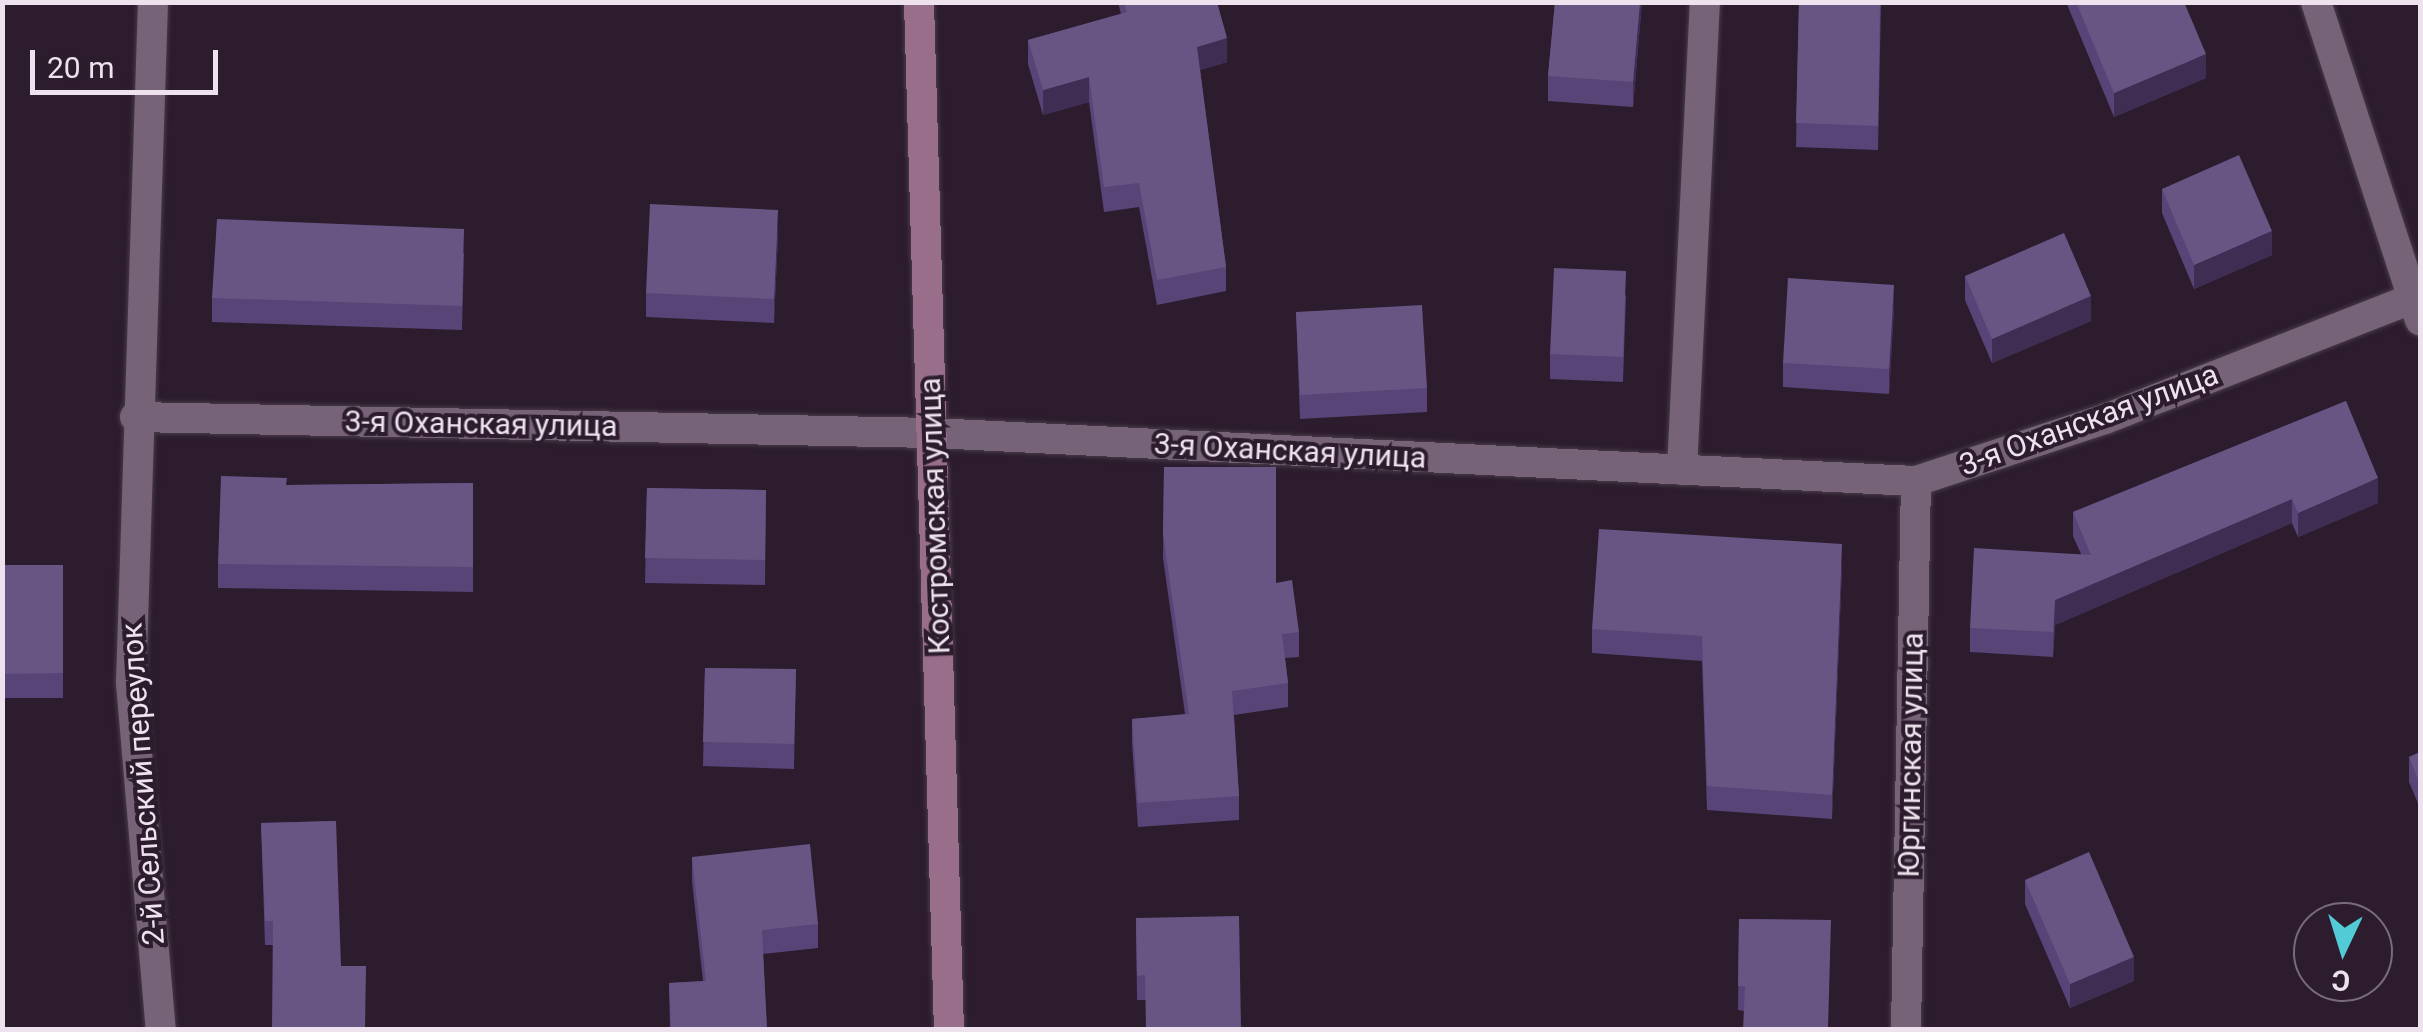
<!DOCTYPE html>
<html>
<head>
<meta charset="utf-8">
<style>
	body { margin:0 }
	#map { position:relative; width:2423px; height:1032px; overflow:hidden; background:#2c1c2d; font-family:Roboto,sans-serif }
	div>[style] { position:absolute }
	.roads { filter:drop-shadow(0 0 2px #483b49) drop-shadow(0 0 2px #483b49) }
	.street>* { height:30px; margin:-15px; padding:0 15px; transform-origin:15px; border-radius:15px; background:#766377 }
	.secondary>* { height:30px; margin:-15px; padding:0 15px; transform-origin:15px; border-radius:15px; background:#996e8b }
	.wall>* { inset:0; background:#584477 }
	.shaded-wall>* { inset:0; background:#402d54 }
	.building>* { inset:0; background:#685584 }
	span { translate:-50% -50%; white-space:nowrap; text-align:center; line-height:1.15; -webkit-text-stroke:8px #2c1c2d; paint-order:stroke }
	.street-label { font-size:30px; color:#ede2ee }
	.frame { position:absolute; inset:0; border:5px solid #ede2ee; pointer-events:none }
	.north { position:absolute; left:2293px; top:902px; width:100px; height:100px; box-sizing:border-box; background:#2c1c2d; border:2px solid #796b7a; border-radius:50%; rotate:184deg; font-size:28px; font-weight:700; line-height:40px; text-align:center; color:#ede2ee }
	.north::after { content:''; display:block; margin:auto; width:35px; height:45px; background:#52cbd7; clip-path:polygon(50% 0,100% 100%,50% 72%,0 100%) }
	.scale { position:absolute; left:30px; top:50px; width:188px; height:45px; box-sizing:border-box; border:5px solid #ede2ee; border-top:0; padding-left:12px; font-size:30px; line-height:35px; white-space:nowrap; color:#ede2ee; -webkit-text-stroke:8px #2c1c2d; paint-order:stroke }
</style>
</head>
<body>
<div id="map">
	<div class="roads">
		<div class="street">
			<i style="left:153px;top:2px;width:681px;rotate:91.85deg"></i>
			<i style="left:131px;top:683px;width:348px;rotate:85.1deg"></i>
			<i style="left:2316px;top:2px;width:335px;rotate:71.9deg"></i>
			<i style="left:135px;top:417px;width:798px;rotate:1.15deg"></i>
			<i style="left:933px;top:433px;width:984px;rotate:2.8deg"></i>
			<i style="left:1916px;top:481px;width:199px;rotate:-18.2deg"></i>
			<i style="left:2105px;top:419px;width:331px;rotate:-21.4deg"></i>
			<i style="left:1682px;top:470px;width:469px;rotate:-87.2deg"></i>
			<i style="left:1906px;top:1030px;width:549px;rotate:-88.96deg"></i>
		</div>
		<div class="secondary">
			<i style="left:919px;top:2px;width:1028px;rotate:88.33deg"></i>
		</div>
	</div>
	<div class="wall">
		<i style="clip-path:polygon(1118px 2px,1217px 2px,1227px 62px,1200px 70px,1226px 267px,1226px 291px,1157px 305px,1139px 207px,1104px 212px,1089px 102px,1043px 115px,1028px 64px,1028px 40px,1121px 14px)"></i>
		<i style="clip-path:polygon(1555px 2px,1642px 2px,1633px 107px,1548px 101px,1548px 76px)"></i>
		<i style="clip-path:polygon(1799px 2px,1881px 2px,1878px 150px,1796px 147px)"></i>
		<i style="clip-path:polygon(2066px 2px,2184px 2px,2206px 78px,2114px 117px)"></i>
		<i style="clip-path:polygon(2162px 189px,2272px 255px,2194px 289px,2162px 213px)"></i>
		<i style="clip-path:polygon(778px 234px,774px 323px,646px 317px,646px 293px)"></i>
		<i style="clip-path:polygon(464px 253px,462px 330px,212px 322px,212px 298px)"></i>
		<i style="clip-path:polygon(1965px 276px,2091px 321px,1992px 363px,1965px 300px)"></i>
		<i style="clip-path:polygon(1626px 295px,1623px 382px,1550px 379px,1550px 354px)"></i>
		<i style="clip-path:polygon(1894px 309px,1889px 394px,1783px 387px,1783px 363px)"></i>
		<i style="clip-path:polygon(1296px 312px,1427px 388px,1427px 412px,1300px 419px)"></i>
		<i style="clip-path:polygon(2346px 401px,2378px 503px,2298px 537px,2292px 523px,2055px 625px,2053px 657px,1970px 652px,1970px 628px,2081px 554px,2073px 536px,2073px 512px)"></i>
		<i style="clip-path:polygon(1164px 467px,1276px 583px,1299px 632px,1299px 657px,1285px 658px,1288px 683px,1288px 707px,1234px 715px,1239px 796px,1239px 820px,1138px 827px,1132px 743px,1132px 719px,1185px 714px,1163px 558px)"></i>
		<i style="clip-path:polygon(473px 483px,473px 592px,218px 588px,218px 564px,286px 485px)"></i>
		<i style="clip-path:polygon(647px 488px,766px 490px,765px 585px,645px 583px)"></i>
		<i style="clip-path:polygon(2px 565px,63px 565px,63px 698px,2px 698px)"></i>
		<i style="clip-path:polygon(1842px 568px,1832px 819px,1707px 810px,1702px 661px,1592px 653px,1592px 629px)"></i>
		<i style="clip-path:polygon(705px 668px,796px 669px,794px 769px,703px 766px)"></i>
		<i style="clip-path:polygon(2420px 752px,2420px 808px,2409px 782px,2409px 757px)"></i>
		<i style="clip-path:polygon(336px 821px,273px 945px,265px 945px,261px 823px)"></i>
		<i style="clip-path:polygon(692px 857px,818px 924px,818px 948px,763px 954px,767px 1030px,670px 1030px,669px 983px,703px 981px,692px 881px)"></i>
		<i style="clip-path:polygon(2025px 880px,2134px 981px,2070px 1008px,2025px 904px)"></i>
		<i style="clip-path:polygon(1136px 918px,1241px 1030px,1145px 1000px,1137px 1000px)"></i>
		<i style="clip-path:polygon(1739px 919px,1831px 920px,1744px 1011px,1738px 1010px)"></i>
	</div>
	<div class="shaded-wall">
		<i style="clip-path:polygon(1640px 2px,1642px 2px,1633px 107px,1633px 82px)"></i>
		<i style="clip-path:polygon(1227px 38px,1227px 62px,1197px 71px,1197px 47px)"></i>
		<i style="clip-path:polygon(2206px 54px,2206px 78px,2114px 117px,2114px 93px)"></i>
		<i style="clip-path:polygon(1089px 77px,1089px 102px,1043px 115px,1043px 90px)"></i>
		<i style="clip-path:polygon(778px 210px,778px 234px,774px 323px,774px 299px)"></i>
		<i style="clip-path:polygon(2272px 231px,2272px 255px,2194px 289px,2194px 265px)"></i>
		<i style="clip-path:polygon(1894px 285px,1894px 309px,1889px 394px,1889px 369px)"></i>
		<i style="clip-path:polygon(2091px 296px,2091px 321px,1992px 363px,1992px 339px)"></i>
		<i style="clip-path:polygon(2378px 478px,2378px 503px,2298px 537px,2298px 513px)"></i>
		<i style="clip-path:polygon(2292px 499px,2292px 523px,2055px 625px,2053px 657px,2055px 600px)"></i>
		<i style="clip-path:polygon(1842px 544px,1842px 568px,1832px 819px,1832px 795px)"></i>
		<i style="clip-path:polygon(2134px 957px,2134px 981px,2070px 1008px,2070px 984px)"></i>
	</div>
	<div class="building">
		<i style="clip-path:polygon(1124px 2px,1217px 2px,1227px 38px,1197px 47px,1226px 267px,1157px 280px,1139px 183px,1104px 187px,1089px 77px,1043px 90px,1028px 40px,1127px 12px)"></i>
		<i style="clip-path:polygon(1555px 2px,1640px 2px,1633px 82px,1548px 76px)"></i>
		<i style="clip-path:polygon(1799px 2px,1880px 2px,1878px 126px,1796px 123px)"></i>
		<i style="clip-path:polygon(2076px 2px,2184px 2px,2206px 54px,2114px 93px)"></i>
		<i style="clip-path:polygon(2239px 155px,2272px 231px,2194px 265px,2162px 189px)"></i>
		<i style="clip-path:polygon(650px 204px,778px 210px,774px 299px,646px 293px)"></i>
		<i style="clip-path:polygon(217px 219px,464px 229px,462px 306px,212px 298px)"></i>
		<i style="clip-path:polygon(2064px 233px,2091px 296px,1992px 339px,1965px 276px)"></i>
		<i style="clip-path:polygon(1554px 268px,1626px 271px,1623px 357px,1550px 354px)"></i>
		<i style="clip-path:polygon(1788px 278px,1894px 285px,1889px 369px,1783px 363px)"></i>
		<i style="clip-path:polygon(1422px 305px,1427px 388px,1300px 395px,1296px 312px)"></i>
		<i style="clip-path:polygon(2346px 401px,2378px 478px,2298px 513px,2292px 499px,2055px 600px,2053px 632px,1970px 628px,1974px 548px,2091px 555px,2073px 512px)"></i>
		<i style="clip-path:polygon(1164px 467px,1276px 467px,1276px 583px,1292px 580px,1299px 632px,1282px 634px,1288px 683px,1232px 691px,1239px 796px,1138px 803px,1132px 719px,1189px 714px,1163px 534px)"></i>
		<i style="clip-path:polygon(221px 476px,287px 478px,286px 485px,473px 483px,473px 567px,218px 564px)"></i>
		<i style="clip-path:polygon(647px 488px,766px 490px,765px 560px,645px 558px)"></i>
		<i style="clip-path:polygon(1599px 529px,1842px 544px,1832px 795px,1707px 786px,1702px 636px,1592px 629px)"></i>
		<i style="clip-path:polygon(2px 565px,63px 565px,63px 673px,2px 674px)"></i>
		<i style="clip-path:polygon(705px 668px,796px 669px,794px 744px,703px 742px)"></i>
		<i style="clip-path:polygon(2420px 752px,2420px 784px,2409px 757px)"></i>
		<i style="clip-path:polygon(336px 821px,341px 966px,366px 966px,365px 1030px,272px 1030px,273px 921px,265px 921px,261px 823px)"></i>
		<i style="clip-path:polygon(810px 844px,818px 924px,762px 930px,767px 1030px,671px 1030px,669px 983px,706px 981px,692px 857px)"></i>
		<i style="clip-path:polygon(2089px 852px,2134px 957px,2070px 984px,2025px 880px)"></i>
		<i style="clip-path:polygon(1239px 916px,1241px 1030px,1146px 1030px,1145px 975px,1137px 976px,1136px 918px)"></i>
		<i style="clip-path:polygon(1739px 919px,1831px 920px,1828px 1030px,1743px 1030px,1745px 986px,1738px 986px)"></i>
	</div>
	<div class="street-label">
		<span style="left:2089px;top:420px;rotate:-20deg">3-я Оханская улица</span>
		<span style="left:481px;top:424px;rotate:1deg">3-я Оханская улица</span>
		<span style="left:1290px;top:451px;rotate:3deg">3-я Оханская улица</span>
		<span style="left:935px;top:516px;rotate:-92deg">Костромская улица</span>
		<span style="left:1911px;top:755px;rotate:-89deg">Юргинская улица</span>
		<span style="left:143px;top:784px;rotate:-94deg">2-й Сельский переулок</span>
	</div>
	<div class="frame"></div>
	<div class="north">С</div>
	<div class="scale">20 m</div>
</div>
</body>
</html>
